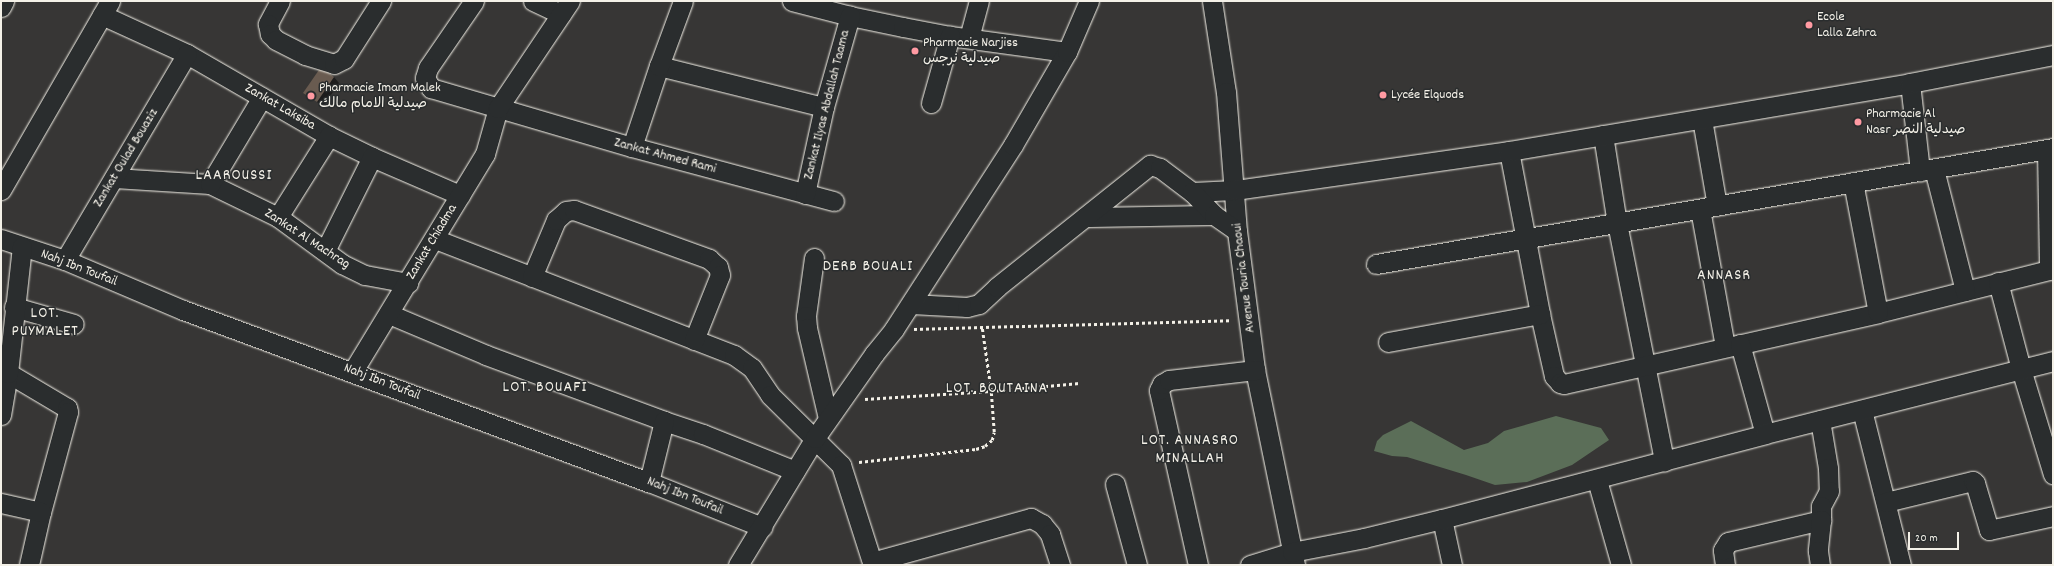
<!DOCTYPE html>
<html>
<head>
<meta charset="utf-8">
<style>
	body { margin:0 }
	#map { position:relative; width:2054px; height:566px; overflow:hidden; background:#373635; font-family:Dekko,"Playpen Sans Arabic",sans-serif }
	div>[style] { position:absolute }
	.green>* { inset:0; background:#5b6e58 }
	.shadow>* { inset:0; background:#0007 }
	.building>* { inset:0; background:#695b50 }
	.path>* { height:2.5px; margin-top:-1.25px; transform-origin:0; background:repeating-linear-gradient(90deg,#f4f1e8 0 3px,transparent 0 6px) }
	.roads { filter:drop-shadow(0 0 1px #f4f1e8) drop-shadow(0 0 1px #f4f1e8) }
	.minor>* { height:19px; margin:-9.5px; padding:0 9.5px; transform-origin:9.5px; border-radius:9.5px; background:#2a2d2e }
	.dots>* { width:11px; height:11px; translate:-50% -50%; box-sizing:border-box; border:2px solid #2a2d2e; border-radius:50% }
	span { translate:-50% -50%; white-space:nowrap; text-align:center; line-height:1.15; -webkit-text-stroke:3px #2a2d2e; paint-order:stroke }
	.poi-label { font-size:14px; color:#f4f1e8 }
	.left { translate:0 -50%; text-align:left }
	.street-label { font-size:14px; color:#f4f1e8 }
	.quarter-label { font-size:16px; color:#f4f1e8; letter-spacing:1px }
	.frame { position:absolute; inset:0; border:2px solid #f4f1e8; pointer-events:none }
	.scale { position:absolute; left:1908px; top:532px; width:51px; height:18px; box-sizing:border-box; border:2px solid #f4f1e8; border-top:0; padding-left:5px; font-size:12px; line-height:14px; white-space:nowrap; color:#f4f1e8; -webkit-text-stroke:3px #2a2d2e; paint-order:stroke }
</style>
</head>
<body>
<div id="map">
	<div class="green">
		<i style="clip-path:polygon(1556px 416px,1601px 428px,1609px 440px,1572px 465px,1527px 482px,1495px 485px,1466px 475px,1407px 457px,1392px 456px,1374px 451px,1377px 441px,1383px 435px,1411px 421px,1464px 450px,1488px 443px,1504px 431px)"></i>
	</div>
	<div class="shadow">
		<i style="clip-path:polygon(334px 77px,339px 83px,323px 107px,305px 92px)"></i>
	</div>
	<div class="building">
		<i style="clip-path:polygon(321px 67px,334px 77px,317px 102px,303px 93px)"></i>
	</div>
	<div class="path">
		<i style="left:914px;top:329px;width:317px;rotate:-1.6deg"></i>
		<i style="left:865px;top:399px;width:126px;rotate:-3.6deg"></i>
		<i style="left:991px;top:391px;width:89px;rotate:-5.1deg"></i>
		<i style="left:859px;top:462px;width:118px;rotate:-6.3deg"></i>
		<i style="left:976px;top:449px;width:9px;rotate:-18deg"></i>
		<i style="left:985px;top:446px;width:9px;rotate:-41deg"></i>
		<i style="left:992px;top:440px;width:8px;rotate:-76deg"></i>
		<i style="left:994px;top:432px;width:41px;rotate:-94.2deg"></i>
		<i style="left:991px;top:391px;width:64px;rotate:-98.1deg"></i>
	</div>
	<div class="roads">
		<div class="minor">
			<i style="left:280px;top:1px;width:26px;rotate:118deg"></i>
			<i style="left:268px;top:24px;width:10px;rotate:79deg"></i>
			<i style="left:270px;top:34px;width:8px;rotate:45deg"></i>
			<i style="left:276px;top:40px;width:33px;rotate:27deg"></i>
			<i style="left:305px;top:55px;width:30px;rotate:17deg"></i>
			<i style="left:334px;top:64px;width:11px;rotate:-27deg"></i>
			<i style="left:344px;top:59px;width:69px;rotate:-57.5deg"></i>
			<i style="left:474px;top:1px;width:81px;rotate:124.5deg"></i>
			<i style="left:428px;top:68px;width:10px;rotate:107deg"></i>
			<i style="left:425px;top:78px;width:12px;rotate:59deg"></i>
			<i style="left:431px;top:88px;width:209px;rotate:16.4deg"></i>
			<i style="left:632px;top:147px;width:209px;rotate:15deg"></i>
			<i style="left:533px;top:1px;width:31px;rotate:25deg"></i>
			<i style="left:792px;top:1px;width:60px;rotate:14.5deg"></i>
			<i style="left:850px;top:16px;width:54px;rotate:11.7deg"></i>
			<i style="left:903px;top:27px;width:48px;rotate:10.8deg"></i>
			<i style="left:950px;top:36px;width:118px;rotate:7.8deg"></i>
			<i style="left:1212px;top:1px;width:92px;rotate:81.3deg"></i>
			<i style="left:1226px;top:92px;width:139px;rotate:85.5deg"></i>
			<i style="left:1237px;top:231px;width:140px;rotate:82.6deg"></i>
			<i style="left:1255px;top:370px;width:199px;rotate:78.4deg"></i>
			<i style="left:1px;top:7px;width:7px;rotate:-63deg"></i>
			<i style="left:102px;top:15px;width:94px;rotate:24.6deg"></i>
			<i style="left:187px;top:54px;width:164px;rotate:30deg"></i>
			<i style="left:329px;top:136px;width:48px;rotate:26deg"></i>
			<i style="left:372px;top:157px;width:96px;rotate:23.4deg"></i>
			<i style="left:969px;top:38px;width:38px;rotate:-75deg"></i>
			<i style="left:659px;top:66px;width:170px;rotate:14deg"></i>
			<i style="left:1910px;top:83px;width:89px;rotate:83.5deg"></i>
			<i style="left:931px;top:103px;width:70px;rotate:-74.2deg"></i>
			<i style="left:1702px;top:119px;width:88px;rotate:80.2deg"></i>
			<i style="left:1603px;top:135px;width:89px;rotate:81deg"></i>
			<i style="left:1617px;top:223px;width:243px;rotate:78.8deg"></i>
			<i style="left:632px;top:147px;width:85px;rotate:-71.6deg"></i>
			<i style="left:659px;top:66px;width:69px;rotate:-69.7deg"></i>
			<i style="left:2047px;top:150px;width:120px;rotate:89deg"></i>
			<i style="left:1509px;top:151px;width:166px;rotate:79.2deg"></i>
			<i style="left:1540px;top:314px;width:64px;rotate:77.3deg"></i>
			<i style="left:1554px;top:376px;width:9px;rotate:49deg"></i>
			<i style="left:1560px;top:383px;width:4px;rotate:14deg"></i>
			<i style="left:1564px;top:384px;width:322px;rotate:-12.7deg"></i>
			<i style="left:1878px;top:313px;width:180px;rotate:-14.1deg"></i>
			<i style="left:1934px;top:169px;width:126px;rotate:75.7deg"></i>
			<i style="left:114px;top:178px;width:96px;rotate:3.6deg"></i>
			<i style="left:210px;top:184px;width:76px;rotate:25.9deg"></i>
			<i style="left:278px;top:217px;width:79px;rotate:36.3deg"></i>
			<i style="left:342px;top:264px;width:25px;rotate:26deg"></i>
			<i style="left:365px;top:275px;width:44px;rotate:10.5deg"></i>
			<i style="left:1853px;top:182px;width:133px;rotate:79.2deg"></i>
			<i style="left:210px;top:184px;width:101px;rotate:-59.1deg"></i>
			<i style="left:1px;top:190px;width:218px;rotate:-60deg"></i>
			<i style="left:1192px;top:192px;width:43px;rotate:-2.7deg"></i>
			<i style="left:1235px;top:190px;width:277px;rotate:-8.1deg"></i>
			<i style="left:1509px;top:151px;width:407px;rotate:-9.6deg"></i>
			<i style="left:1910px;top:83px;width:146px;rotate:-11.1deg"></i>
			<i style="left:805px;top:194px;width:89px;rotate:-77.7deg"></i>
			<i style="left:824px;top:107px;width:95px;rotate:-74.1deg"></i>
			<i style="left:1700px;top:209px;width:140px;rotate:79.7deg"></i>
			<i style="left:278px;top:217px;width:96px;rotate:-57.8deg"></i>
			<i style="left:1085px;top:217px;width:129px;rotate:-0.9deg"></i>
			<i style="left:1px;top:239px;width:67px;rotate:18.2deg"></i>
			<i style="left:65px;top:260px;width:128px;rotate:23deg"></i>
			<i style="left:183px;top:310px;width:497px;rotate:20.3deg"></i>
			<i style="left:649px;top:482px;width:122px;rotate:21.7deg"></i>
			<i style="left:435px;top:239px;width:321px;rotate:21.2deg"></i>
			<i style="left:734px;top:355px;width:22px;rotate:36deg"></i>
			<i style="left:752px;top:368px;width:32px;rotate:56deg"></i>
			<i style="left:770px;top:395px;width:100px;rotate:44.6deg"></i>
			<i style="left:841px;top:465px;width:105px;rotate:72.3deg"></i>
			<i style="left:325px;top:251px;width:105px;rotate:-63.4deg"></i>
			<i style="left:814px;top:258px;width:59px;rotate:97.9deg"></i>
			<i style="left:806px;top:316px;width:12px;rotate:85deg"></i>
			<i style="left:807px;top:328px;width:92px;rotate:76.9deg"></i>
			<i style="left:65px;top:260px;width:239px;rotate:-59.4deg"></i>
			<i style="left:1376px;top:264px;width:687px;rotate:-9.72deg"></i>
			<i style="left:532px;top:277px;width:62px;rotate:-67.2deg"></i>
			<i style="left:556px;top:220px;width:13px;rotate:-42deg"></i>
			<i style="left:566px;top:211px;width:8px;rotate:-7deg"></i>
			<i style="left:574px;top:210px;width:144px;rotate:19.9deg"></i>
			<i style="left:709px;top:259px;width:12px;rotate:42deg"></i>
			<i style="left:718px;top:267px;width:8px;rotate:76deg"></i>
			<i style="left:720px;top:275px;width:70px;rotate:111.8deg"></i>
			<i style="left:1998px;top:282px;width:90px;rotate:75.2deg"></i>
			<i style="left:2021px;top:369px;width:110px;rotate:73.1deg"></i>
			<i style="left:911px;top:304px;width:56px;rotate:3.1deg"></i>
			<i style="left:967px;top:307px;width:12px;rotate:-14deg"></i>
			<i style="left:979px;top:304px;width:25px;rotate:-43deg"></i>
			<i style="left:997px;top:287px;width:196px;rotate:-38.6deg"></i>
			<i style="left:1150px;top:165px;width:10px;rotate:17deg"></i>
			<i style="left:1160px;top:168px;width:40px;rotate:37deg"></i>
			<i style="left:1192px;top:192px;width:32px;rotate:46deg"></i>
			<i style="left:1214px;top:215px;width:28px;rotate:35deg"></i>
			<i style="left:14px;top:307px;width:62px;rotate:15.8deg"></i>
			<i style="left:389px;top:314px;width:105px;rotate:22.9deg"></i>
			<i style="left:486px;top:355px;width:190px;rotate:20.3deg"></i>
			<i style="left:664px;top:421px;width:41px;rotate:18.4deg"></i>
			<i style="left:703px;top:434px;width:99px;rotate:21.9deg"></i>
			<i style="left:1388px;top:342px;width:155px;rotate:-10.4deg"></i>
			<i style="left:1740px;top:344px;width:93px;rotate:74.5deg"></i>
			<i style="left:353px;top:371px;width:254px;rotate:-58.7deg"></i>
			<i style="left:485px;top:154px;width:48px;rotate:-74.2deg"></i>
			<i style="left:498px;top:108px;width:129px;rotate:-56.1deg"></i>
			<i style="left:8px;top:373px;width:69px;rotate:30.7deg"></i>
			<i style="left:67px;top:408px;width:4px;rotate:76deg"></i>
			<i style="left:68px;top:412px;width:104px;rotate:105.1deg"></i>
			<i style="left:41px;top:512px;width:54px;rotate:102.8deg"></i>
			<i style="left:1862px;top:410px;width:160px;rotate:75.9deg"></i>
			<i style="left:1px;top:415px;width:43px;rotate:-80.5deg"></i>
			<i style="left:8px;top:373px;width:127px;rotate:-83.7deg"></i>
			<i style="left:1820px;top:420px;width:49px;rotate:80.5deg"></i>
			<i style="left:1828px;top:468px;width:23px;rotate:88deg"></i>
			<i style="left:1829px;top:491px;width:17px;rotate:118deg"></i>
			<i style="left:1821px;top:506px;width:14px;rotate:90deg"></i>
			<i style="left:1597px;top:480px;width:88px;rotate:74.2deg"></i>
			<i style="left:649px;top:482px;width:63px;rotate:-76.2deg"></i>
			<i style="left:1115px;top:484px;width:84px;rotate:74.8deg"></i>
			<i style="left:1886px;top:502px;width:89px;rotate:-13.6deg"></i>
			<i style="left:1973px;top:481px;width:3px;rotate:45deg"></i>
			<i style="left:1975px;top:483px;width:49px;rotate:73.4deg"></i>
			<i style="left:1989px;top:530px;width:66px;rotate:-12.3deg"></i>
			<i style="left:1px;top:503px;width:41px;rotate:12.7deg"></i>
			<i style="left:1442px;top:519px;width:47px;rotate:77.7deg"></i>
			<i style="left:872px;top:562px;width:165px;rotate:-15.5deg"></i>
			<i style="left:1031px;top:518px;width:13px;rotate:29deg"></i>
			<i style="left:1042px;top:524px;width:13px;rotate:51deg"></i>
			<i style="left:1050px;top:534px;width:33px;rotate:72deg"></i>
			<i style="left:738px;top:565px;width:149px;rotate:-58.8deg"></i>
			<i style="left:815px;top:438px;width:103px;rotate:-54.9deg"></i>
			<i style="left:874px;top:354px;width:32px;rotate:-51deg"></i>
			<i style="left:894px;top:329px;width:219px;rotate:-57.1deg"></i>
			<i style="left:1013px;top:145px;width:108px;rotate:-59.9deg"></i>
			<i style="left:1067px;top:52px;width:56px;rotate:-66.7deg"></i>
			<i style="left:1198px;top:565px;width:179px;rotate:-102.6deg"></i>
			<i style="left:1159px;top:390px;width:7px;rotate:-63deg"></i>
			<i style="left:1162px;top:384px;width:8px;rotate:-30deg"></i>
			<i style="left:1169px;top:380px;width:87px;rotate:-6.6deg"></i>
			<i style="left:1250px;top:565px;width:44px;rotate:-17.2deg"></i>
			<i style="left:1292px;top:552px;width:73px;rotate:-11deg"></i>
			<i style="left:1364px;top:538px;width:80px;rotate:-13.7deg"></i>
			<i style="left:1442px;top:519px;width:334px;rotate:-14.7deg"></i>
			<i style="left:1765px;top:434px;width:297px;rotate:-14.2deg"></i>
			<i style="left:1725px;top:565px;width:15px;rotate:-98deg"></i>
			<i style="left:1723px;top:550px;width:9px;rotate:-58deg"></i>
			<i style="left:1728px;top:542px;width:96px;rotate:-13.3deg"></i>
			<i style="left:1821px;top:520px;width:31px;rotate:96deg"></i>
			<i style="left:1818px;top:551px;width:14px;rotate:82deg"></i>
		</div>
	</div>
	<div class="dots">
		<i style="left:1809px;top:25px;background:#ff9aa2"></i>
		<i style="left:915px;top:51px;background:#ff9aa2"></i>
		<i style="left:1383px;top:95px;background:#ff9aa2"></i>
		<i style="left:311px;top:96px;background:#ff9aa2"></i>
		<i style="left:1858px;top:122px;background:#ff9aa2"></i>
	</div>
	<div class="poi-label">
		<span class="left" style="left:1817px;top:25px">Ecole<br>Lalla Zehra</span>
		<span class="left" style="left:923px;top:51px">Pharmacie Narjiss<br>صيدلية نرجس</span>
		<span class="left" style="left:319px;top:96px">Pharmacie Imam Malek<br>صيدلية الامام مالك</span>
		<span class="left" style="left:1391px;top:95px">Lycée Elquods</span>
		<span class="left" style="left:1866px;top:122px">Pharmacie Al<br>Nasr صيدلية النصر</span>
	</div>
	<div class="street-label">
		<span style="left:827px;top:105px;rotate:-76deg">Zankat Ilyas Abdallah Taama</span>
		<span style="left:280px;top:107px;rotate:30deg">Zankat Laksiba</span>
		<span style="left:665px;top:156px;rotate:15deg">Zankat Ahmed Rami</span>
		<span style="left:126px;top:158px;rotate:-59deg">Zankat Oulad Bouaziz</span>
		<span style="left:307px;top:239px;rotate:33deg">Zankat Al Machrag</span>
		<span style="left:432px;top:242px;rotate:-59deg">Zankat Chiadma</span>
		<span style="left:79px;top:268px;rotate:21deg">Nahj Ibn Toufail</span>
		<span style="left:1244px;top:278px;rotate:-97deg">Avenue Touria Chaoui</span>
		<span style="left:382px;top:382px;rotate:21deg">Nahj Ibn Toufail</span>
		<span style="left:685px;top:496px;rotate:22deg">Nahj Ibn Toufail</span>
	</div>
	<div class="quarter-label">
		<span style="left:234px;top:176px">LAAROUSSI</span>
		<span style="left:868px;top:267px">DERB BOUALI</span>
		<span style="left:1724px;top:276px">ANNASR</span>
		<span style="left:45px;top:323px">LOT.<br>PUYMALET</span>
		<span style="left:545px;top:388px">LOT. BOUAFI</span>
		<span style="left:997px;top:389px">LOT. BOUTAINA</span>
		<span style="left:1190px;top:450px">LOT. ANNASRO<br>MINALLAH</span>
	</div>
	<div class="frame"></div>
	<div class="scale">20 m</div>
</div>
</body>
</html>
